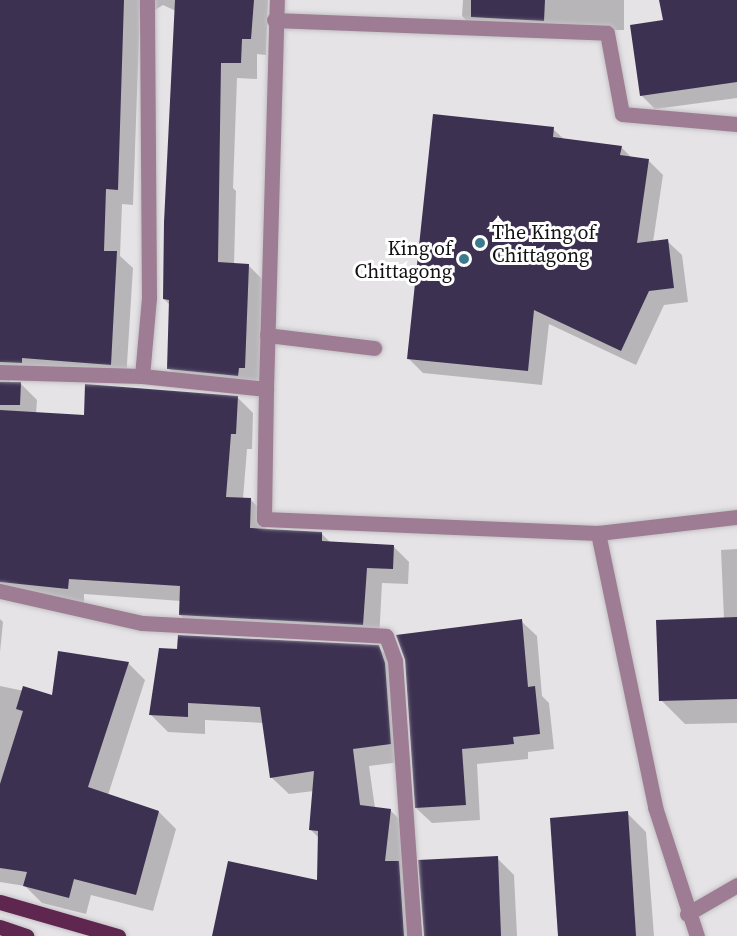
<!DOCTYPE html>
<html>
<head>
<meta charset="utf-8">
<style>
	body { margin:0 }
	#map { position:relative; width:737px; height:936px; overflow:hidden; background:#e5e3e6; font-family:"Source Serif 4",serif }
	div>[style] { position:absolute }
	.shadow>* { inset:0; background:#0003 }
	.building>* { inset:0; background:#3d3152 }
	.roads { filter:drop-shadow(0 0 2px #c3c1c4) drop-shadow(0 0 2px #c3c1c4) }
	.lane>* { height:15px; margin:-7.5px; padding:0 7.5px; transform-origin:7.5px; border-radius:7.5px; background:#9e7c93 }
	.street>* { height:15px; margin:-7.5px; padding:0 7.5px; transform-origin:7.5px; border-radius:7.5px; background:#9e7c93 }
	.primary>* { height:15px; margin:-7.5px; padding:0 7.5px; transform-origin:7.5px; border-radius:7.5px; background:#5f2650 }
	.dots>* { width:16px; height:16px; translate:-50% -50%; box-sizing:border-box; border:3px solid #fff; border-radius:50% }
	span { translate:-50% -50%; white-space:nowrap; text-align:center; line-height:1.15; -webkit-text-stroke:6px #fff; paint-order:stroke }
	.poi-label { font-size:20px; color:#121112 }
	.left { translate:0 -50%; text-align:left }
	.right { translate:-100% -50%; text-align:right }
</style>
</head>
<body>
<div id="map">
	<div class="shadow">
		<i style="clip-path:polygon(0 0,268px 0,266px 55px,257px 54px,257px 79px,237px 78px,233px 188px,236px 191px,234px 265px,248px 265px,264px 281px,260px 383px,184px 384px,168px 368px,170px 305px,164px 299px,176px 11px,163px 5px,155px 10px,140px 9px,133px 205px,122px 204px,120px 256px,133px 268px,126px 380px,12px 378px,9px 383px,21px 384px,37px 400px,36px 414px,85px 416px,237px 397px,253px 413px,252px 449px,247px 449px,243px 499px,251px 500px,267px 516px,266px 531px,322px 534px,331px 543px,394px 547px,409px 562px,408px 584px,382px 583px,379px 640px,196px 630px,180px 615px,181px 601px,84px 594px,84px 604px,0 592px)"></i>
		<i style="clip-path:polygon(463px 0,624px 0,624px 30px,478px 32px,462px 16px)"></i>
		<i style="clip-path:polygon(660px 0,737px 0,737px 98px,655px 109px,641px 95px,665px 21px)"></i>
		<i style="clip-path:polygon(553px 129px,565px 140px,621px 147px,632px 158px,648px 160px,663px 175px,653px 242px,667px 241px,682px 255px,688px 302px,664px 305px,636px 365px,549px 324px,542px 385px,423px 373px,408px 358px)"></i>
		<i style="clip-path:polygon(737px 549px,737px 723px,685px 724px,661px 700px,724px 619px,721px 550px)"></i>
		<i style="clip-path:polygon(0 619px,3px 622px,0 652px)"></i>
		<i style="clip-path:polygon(521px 621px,537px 636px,542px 696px,549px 703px,554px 749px,528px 752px,528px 759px,477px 764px,480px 820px,432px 823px,416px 808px)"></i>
		<i style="clip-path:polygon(378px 647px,396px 665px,408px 761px,369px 766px,375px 808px,390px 810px,408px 828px,421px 936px,213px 936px,318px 882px,319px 838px,310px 829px,314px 791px,289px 794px,271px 777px,264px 723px,205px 720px,205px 734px,168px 732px,151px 715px,160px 649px)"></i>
		<i style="clip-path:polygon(128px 663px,145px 680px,108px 795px,159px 812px,176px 829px,153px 911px,91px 895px,86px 914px,42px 903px,25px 886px,0 882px,0 686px,53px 697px)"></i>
		<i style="clip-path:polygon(627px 813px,646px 832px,654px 936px,560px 936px)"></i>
		<i style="clip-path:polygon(497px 858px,514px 875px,517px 936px,425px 936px)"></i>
	</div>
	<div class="building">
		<i style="clip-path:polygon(0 0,124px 0,118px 190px,106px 189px,104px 251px,117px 251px,111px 365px,22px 358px,22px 363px,0 362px)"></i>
		<i style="clip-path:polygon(175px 0,254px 0,251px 39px,242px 39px,241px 63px,221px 63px,218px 262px,249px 264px,245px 368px,239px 368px,238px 376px,167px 369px,169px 300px,163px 299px,164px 222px)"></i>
		<i style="clip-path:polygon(471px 0,545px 0,544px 21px,471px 17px)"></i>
		<i style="clip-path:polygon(659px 0,737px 0,737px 82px,640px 96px,630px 25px,663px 20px)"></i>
		<i style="clip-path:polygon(433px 114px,554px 127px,553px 137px,622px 146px,620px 155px,649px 159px,637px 243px,668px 239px,674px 288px,649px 291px,621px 351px,534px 310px,528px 371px,407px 359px)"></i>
		<i style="clip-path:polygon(0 382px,21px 382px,20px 405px,0 405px)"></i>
		<i style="clip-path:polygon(85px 384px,238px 396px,236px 434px,231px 434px,226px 497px,251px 498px,250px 528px,322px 532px,322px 541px,394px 545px,393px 569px,367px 568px,363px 625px,179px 615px,180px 586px,69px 579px,68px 589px,0 582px,0 410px,84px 415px)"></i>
		<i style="clip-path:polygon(737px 617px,737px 699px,659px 701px,656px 620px)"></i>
		<i style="clip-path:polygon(522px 619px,528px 687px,535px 686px,540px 734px,513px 737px,514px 744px,462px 749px,466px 805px,415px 808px,405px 660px,396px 635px)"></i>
		<i style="clip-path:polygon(178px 635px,379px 645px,385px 663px,391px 744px,353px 749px,360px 805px,391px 809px,385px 861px,399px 861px,404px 936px,212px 936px,228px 861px,317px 880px,318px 831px,309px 830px,314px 771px,270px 778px,260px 707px,188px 703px,188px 717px,149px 715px,159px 648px,177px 649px)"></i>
		<i style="clip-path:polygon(58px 651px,129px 662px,88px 787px,159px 811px,136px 895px,74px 879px,69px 898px,23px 886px,27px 872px,0 868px,0 784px,23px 711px,16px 709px,23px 686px,52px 695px)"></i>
		<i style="clip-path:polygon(628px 811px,636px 936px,558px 936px,550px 818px)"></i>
		<i style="clip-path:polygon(498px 856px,501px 936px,424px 936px,418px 860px)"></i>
	</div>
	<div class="roads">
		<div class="lane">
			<i style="left:267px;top:335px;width:108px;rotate:6.9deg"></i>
		</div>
		<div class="street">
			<i style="left:274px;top:20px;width:333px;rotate:2.2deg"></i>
			<i style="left:607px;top:33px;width:82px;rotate:79.5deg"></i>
			<i style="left:622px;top:114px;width:115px;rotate:5deg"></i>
			<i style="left:0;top:372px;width:142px;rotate:1.6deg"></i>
			<i style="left:142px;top:376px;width:125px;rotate:6deg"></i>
			<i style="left:266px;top:389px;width:130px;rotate:90.9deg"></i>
			<i style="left:264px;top:519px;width:334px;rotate:2.4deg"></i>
			<i style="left:598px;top:533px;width:140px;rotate:-6.6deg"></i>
			<i style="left:142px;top:376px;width:79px;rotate:-84.9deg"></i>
			<i style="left:149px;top:297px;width:297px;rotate:-90.4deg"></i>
			<i style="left:266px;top:389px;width:389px;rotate:-88.4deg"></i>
			<i style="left:598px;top:533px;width:280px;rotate:78.2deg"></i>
			<i style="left:655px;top:807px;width:136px;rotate:72deg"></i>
			<i style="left:0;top:591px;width:146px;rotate:12.7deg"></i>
			<i style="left:142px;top:623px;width:244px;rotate:3deg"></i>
			<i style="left:386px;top:636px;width:27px;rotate:70deg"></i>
			<i style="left:395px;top:661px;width:276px;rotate:86deg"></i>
			<i style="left:687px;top:914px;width:58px;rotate:-30.1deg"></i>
		</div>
		<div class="primary">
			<i style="left:0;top:902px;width:123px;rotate:16.1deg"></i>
			<i style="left:0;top:927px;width:28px;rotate:19deg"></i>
		</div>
	</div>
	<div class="dots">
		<i style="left:480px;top:243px;background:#3c7a90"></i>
		<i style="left:464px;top:259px;background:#3c7a90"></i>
	</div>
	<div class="poi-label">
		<span class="left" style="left:492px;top:244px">The King of<br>Chittagong</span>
		<span class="right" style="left:452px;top:260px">King of<br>Chittagong</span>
	</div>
</div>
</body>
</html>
